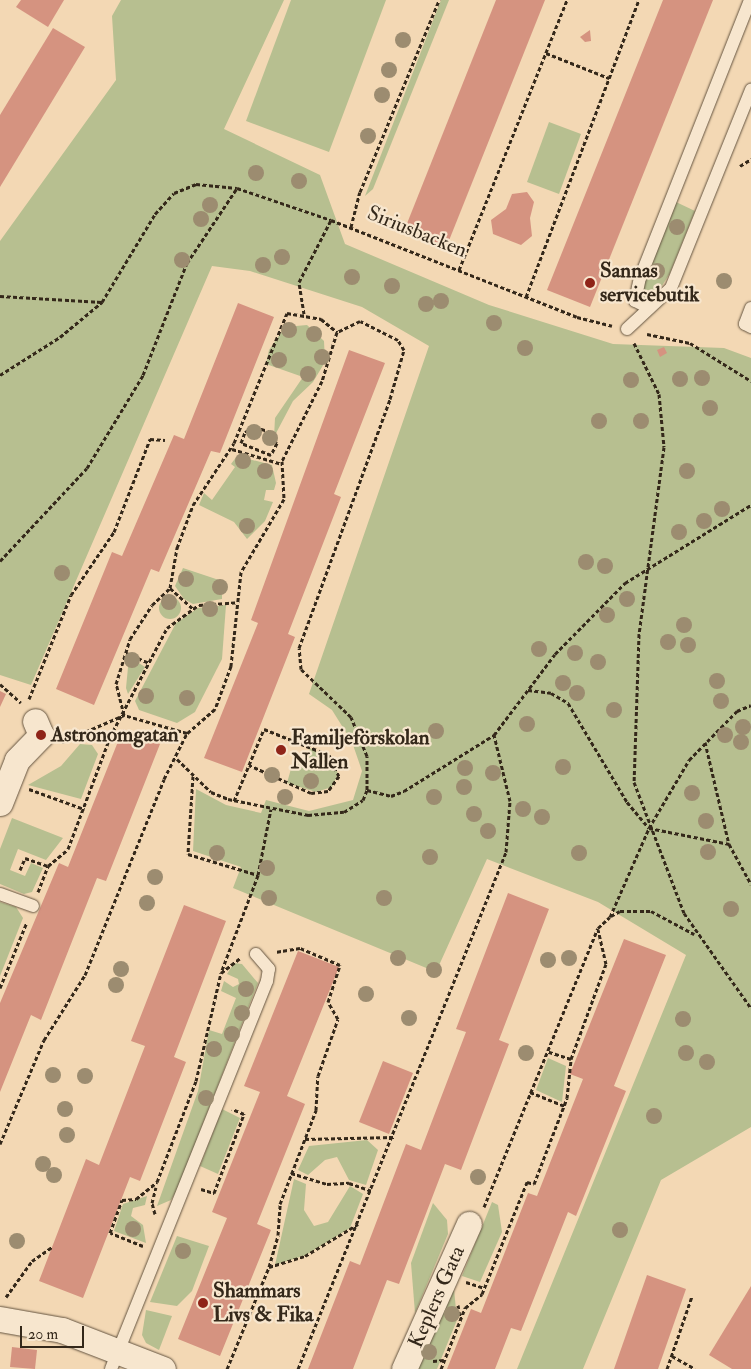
<!DOCTYPE html>
<html>
<head>
<meta charset="utf-8">
<style>
	body { margin:0 }
	#map { position:relative; width:751px; height:1369px; overflow:hidden; background:#f3d8b4; font-family:"IM FELL Double Pica",serif }
	div>[style] { position:absolute }
	.green>* { inset:0; background:#b7bf90 }
	.round { border-radius:50% }
	.building>* { inset:0; background:#d59380 }
	.path>* { height:3px; margin-top:-1.5px; transform-origin:0; background:repeating-linear-gradient(90deg,#34281a 0 4px,transparent 0 6.5px) }
	.roads { filter:drop-shadow(0 0 1px #645440) drop-shadow(0 0 1px #645440) }
	.service>* { height:12px; margin:-6px; padding:0 6px; transform-origin:6px; border-radius:6px; background:#f7e6ce }
	.minor>* { height:25px; margin:-12.5px; padding:0 12.5px; transform-origin:12.5px; border-radius:12.5px; background:#f7e6ce }
	.trees>* { width:16px; height:16px; margin:-8px; border-radius:50%; background:#9c8c70 }
	.dots>* { width:14px; height:14px; translate:-50% -50%; box-sizing:border-box; border:2px solid #f7e6ce; border-radius:50% }
	span { translate:-50% -50%; white-space:nowrap; text-align:center; line-height:1.15; -webkit-text-stroke:4.5px #f7e6ce; paint-order:stroke }
	.street-label { font-size:21px; color:#34281a }
	.poi-label { font-size:21px; color:#34281a; font-weight:700 }
	.left { translate:0 -50%; text-align:left }
	.scale { position:absolute; left:20px; top:1326px; width:64px; height:22px; box-sizing:border-box; border:2px solid #34281a; border-top:0; padding-left:6px; font-size:15px; line-height:18px; white-space:nowrap; color:#34281a; -webkit-text-stroke:4px #f7e6ce; paint-order:stroke }
</style>
</head>
<body>
<div id="map">
	<div class="green">
		<i style="clip-path:polygon(121px 0,284px 0,224px 129px,320px 175px,345px 244px,489px 305px,613px 344px,724px 348px,751px 358px,751px 1127px,661px 1180px,583px 1369px,517px 1369px,686px 955px,598px 902px,487px 859px,436px 972px,233px 888px,241px 867px,193px 851px,196px 789px,226px 805px,261px 813px,266px 800px,309px 811px,353px 800px,362px 771px,352px 742px,332px 710px,309px 694px,429px 346px,362px 307px,250px 271px,212px 266px,31px 685px,0 675px,0 241px,116px 80px,112px 16px)"></i>
		<i style="clip-path:polygon(291px 0,386px 0,329px 152px,246px 121px)"></i>
		<i style="clip-path:polygon(441px 0,449px 0,373px 189px,365px 196px)"></i>
		<i style="clip-path:polygon(549px 122px,581px 134px,559px 194px,527px 182px)"></i>
		<i style="clip-path:polygon(676px 202px,695px 211px,670px 273px,660px 289px,641px 303px,642px 287px)"></i>
		<i style="clip-path:polygon(307px 325px,324px 341px,325px 362px,313px 382px,293px 401px,274px 437px,275px 418px,303px 377px,266px 364px,269px 350px,285px 327px)"></i>
		<i style="clip-path:polygon(237px 456px,272px 465px,276px 483px,274px 490px,266px 490px,264px 500px,273px 502px,265px 521px,247px 539px,234px 522px,199px 505px,204px 493px,212px 500px,235px 467px,231px 464px)"></i>
		<i style="clip-path:polygon(183px 568px,222px 581px,222px 599px,193px 604px,184px 599px,175px 586px)"></i>
		<i class="round" style="left:159px;top:597px;width:22px;height:22px"></i>
		<i style="clip-path:polygon(226px 605px,222px 659px,195px 712px,177px 723px,139px 710px,135px 701px,176px 623px,198px 608px)"></i>
		<i style="clip-path:polygon(129px 657px,145px 667px,128px 694px,126px 688px)"></i>
		<i style="clip-path:polygon(80px 744px,92px 745px,98px 754px,81px 799px,28px 785px,61px 766px)"></i>
		<i style="clip-path:polygon(310px 748px,334px 762px,338px 774px,332px 787px,316px 792px,287px 783px,294px 758px,305px 760px)"></i>
		<i style="clip-path:polygon(12px 818px,63px 838px,46px 860px,18px 849px,10px 870px,25px 876px,31px 863px,43px 868px,32px 892px,24px 894px,0 884px,0 849px)"></i>
		<i style="clip-path:polygon(0 902px,16px 907px,23px 918px,0 976px)"></i>
		<i style="clip-path:polygon(234px 963px,242px 964px,258px 983px,177px 1190px,171px 1200px,157px 1206px,198px 1091px,209px 1030px,222px 1034px,236px 998px,221px 991px,224px 981px,233px 987px,239px 984px,238px 979px,227px 974px)"></i>
		<i style="clip-path:polygon(548px 1058px,566px 1066px,562px 1102px,536px 1090px)"></i>
		<i style="clip-path:polygon(222px 1109px,240px 1118px,218px 1174px,200px 1166px)"></i>
		<i style="clip-path:polygon(367px 1140px,378px 1150px,366px 1185px,349px 1180px,337px 1157px,325px 1160px,308px 1175px,298px 1170px,309px 1146px)"></i>
		<i style="clip-path:polygon(294px 1179px,306px 1184px,304px 1210px,314px 1226px,328px 1222px,350px 1186px,363px 1194px,350px 1228px,306px 1255px,275px 1265px)"></i>
		<i style="clip-path:polygon(147px 1196px,145px 1205px,133px 1208px,131px 1216px,143px 1225px,146px 1243px,114px 1231px,123px 1204px)"></i>
		<i style="clip-path:polygon(492px 1202px,498px 1205px,502px 1232px,480px 1282px,462px 1276px)"></i>
		<i style="clip-path:polygon(433px 1203px,447px 1220px,448px 1234px,415px 1313px,411px 1263px)"></i>
		<i style="clip-path:polygon(177px 1236px,209px 1246px,192px 1291px,177px 1306px,150px 1302px)"></i>
		<i style="clip-path:polygon(454px 1289px,457px 1320px,437px 1369px,418px 1369px)"></i>
		<i style="clip-path:polygon(146px 1310px,172px 1316px,159px 1350px,146px 1343px,142px 1335px)"></i>
	</div>
	<div class="building">
		<i style="clip-path:polygon(21px 0,64px 0,48px 27px,16px 7px)"></i>
		<i style="clip-path:polygon(496px 0,545px 0,446px 248px,404px 231px)"></i>
		<i style="clip-path:polygon(663px 0,713px 0,590px 307px,547px 290px)"></i>
		<i style="clip-path:polygon(53px 28px,85px 47px,0 187px,0 115px)"></i>
		<i style="clip-path:polygon(590px 30px,591px 41px,585px 42px,580px 37px)"></i>
		<i style="clip-path:polygon(527px 192px,534px 202px,530px 218px,532px 236px,521px 245px,493px 234px,491px 220px,506px 209px,512px 194px)"></i>
		<i style="clip-path:polygon(238px 303px,274px 317px,220px 453px,211px 451px,159px 572px,151px 569px,94px 705px,56px 689px,112px 552px,122px 556px,174px 435px,184px 439px)"></i>
		<i style="clip-path:polygon(664px 347px,667px 353px,660px 357px,657px 350px)"></i>
		<i style="clip-path:polygon(349px 350px,385px 363px,334px 494px,341px 497px,288px 634px,295px 637px,242px 772px,204px 758px,258px 623px,251px 620px)"></i>
		<i style="clip-path:polygon(0 691px,6px 694px,0 707px)"></i>
		<i style="clip-path:polygon(123px 729px,160px 744px,106px 881px,97px 878px,41px 1020px,31px 1015px,0 1092px,0 1003px,59px 863px,68px 867px)"></i>
		<i style="clip-path:polygon(508px 893px,549px 909px,499px 1040px,509px 1044px,461px 1170px,445px 1164px,399px 1284px,387px 1280px,353px 1369px,308px 1369px,350px 1261px,360px 1265px,406px 1144px,421px 1150px,466px 1032px,456px 1029px)"></i>
		<i style="clip-path:polygon(184px 905px,226px 921px,174px 1057px,186px 1062px,140px 1181px,130px 1177px,83px 1298px,39px 1281px,86px 1159px,99px 1165px,145px 1046px,131px 1041px)"></i>
		<i style="clip-path:polygon(624px 939px,666px 955px,614px 1086px,626px 1091px,576px 1216px,568px 1212px,521px 1331px,511px 1328px,495px 1369px,447px 1369px,471px 1309px,481px 1313px,528px 1193px,537px 1196px,583px 1079px,570px 1074px)"></i>
		<i style="clip-path:polygon(298px 951px,339px 967px,287px 1096px,305px 1104px,257px 1224px,271px 1230px,220px 1356px,178px 1339px,227px 1218px,212px 1212px,260px 1092px,244px 1086px)"></i>
		<i style="clip-path:polygon(383px 1061px,413px 1073px,389px 1134px,359px 1122px)"></i>
		<i style="clip-path:polygon(647px 1275px,686px 1289px,658px 1369px,614px 1369px)"></i>
		<i style="clip-path:polygon(751px 1286px,751px 1369px,732px 1369px,709px 1355px)"></i>
		<i style="clip-path:polygon(12px 1347px,37px 1350px,35px 1369px,10px 1367px)"></i>
	</div>
	<div class="path">
		<i style="left:546px;top:53px;width:68px;rotate:21.6deg"></i>
		<i style="left:740px;top:166px;width:13px;rotate:-32deg"></i>
		<i style="left:351px;top:227px;width:36px;rotate:-76deg"></i>
		<i style="left:360px;top:192px;width:208px;rotate:-67.6deg"></i>
		<i style="left:459px;top:270px;width:291px;rotate:-68.2deg"></i>
		<i style="left:0;top:296px;width:102px;rotate:3.4deg"></i>
		<i style="left:526px;top:297px;width:318px;rotate:-69.2deg"></i>
		<i style="left:304px;top:314px;width:32px;rotate:-99deg"></i>
		<i style="left:299px;top:282px;width:70px;rotate:-62.7deg"></i>
		<i style="left:647px;top:334px;width:44px;rotate:11.8deg"></i>
		<i style="left:690px;top:343px;width:72px;rotate:31.9deg"></i>
		<i style="left:634px;top:343px;width:57px;rotate:63.9deg"></i>
		<i style="left:659px;top:394px;width:53px;rotate:84.6deg"></i>
		<i style="left:664px;top:447px;width:189px;rotate:97.6deg"></i>
		<i style="left:639px;top:634px;width:148px;rotate:91.9deg"></i>
		<i style="left:634px;top:782px;width:140px;rotate:69.1deg"></i>
		<i style="left:684px;top:913px;width:116px;rotate:54.8deg"></i>
		<i style="left:0;top:375px;width:71px;rotate:-32.3deg"></i>
		<i style="left:60px;top:337px;width:55px;rotate:-39.8deg"></i>
		<i style="left:102px;top:302px;width:103px;rotate:-58.9deg"></i>
		<i style="left:155px;top:214px;width:28px;rotate:-48deg"></i>
		<i style="left:174px;top:193px;width:24px;rotate:-22deg"></i>
		<i style="left:196px;top:184px;width:41px;rotate:5.6deg"></i>
		<i style="left:237px;top:188px;width:99px;rotate:18.8deg"></i>
		<i style="left:331px;top:220px;width:264px;rotate:21.5deg"></i>
		<i style="left:577px;top:317px;width:36px;rotate:14deg"></i>
		<i style="left:255px;top:427px;width:14px;rotate:17deg"></i>
		<i style="left:268px;top:431px;width:8px;rotate:83deg"></i>
		<i style="left:269px;top:439px;width:9px;rotate:27deg"></i>
		<i style="left:277px;top:443px;width:13px;rotate:117deg"></i>
		<i style="left:271px;top:455px;width:32px;rotate:-158deg"></i>
		<i style="left:241px;top:443px;width:12px;rotate:-70deg"></i>
		<i style="left:245px;top:432px;width:11px;rotate:-27deg"></i>
		<i style="left:232px;top:449px;width:52px;rotate:16.7deg"></i>
		<i style="left:0;top:561px;width:127px;rotate:-46.9deg"></i>
		<i style="left:87px;top:468px;width:109px;rotate:-58.9deg"></i>
		<i style="left:143px;top:375px;width:120px;rotate:-68.6deg"></i>
		<i style="left:187px;top:263px;width:90px;rotate:-56.3deg"></i>
		<i style="left:170px;top:588px;width:30px;rotate:42deg"></i>
		<i style="left:126px;top:653px;width:25px;rotate:23deg"></i>
		<i style="left:0;top:684px;width:28px;rotate:42deg"></i>
		<i style="left:528px;top:690px;width:23px;rotate:7deg"></i>
		<i style="left:551px;top:693px;width:20px;rotate:30deg"></i>
		<i style="left:568px;top:703px;width:115px;rotate:59.2deg"></i>
		<i style="left:627px;top:802px;width:34px;rotate:50deg"></i>
		<i style="left:649px;top:828px;width:82px;rotate:11.3deg"></i>
		<i style="left:29px;top:699px;width:112px;rotate:-68deg"></i>
		<i style="left:71px;top:595px;width:76px;rotate:-55.7deg"></i>
		<i style="left:114px;top:532px;width:100px;rotate:-68.8deg"></i>
		<i style="left:150px;top:439px;width:15px;rotate:4deg"></i>
		<i style="left:62px;top:742px;width:68px;rotate:-23.5deg"></i>
		<i style="left:124px;top:715px;width:32px;rotate:-104deg"></i>
		<i style="left:116px;top:684px;width:47px;rotate:-72.7deg"></i>
		<i style="left:130px;top:639px;width:40px;rotate:-57.1deg"></i>
		<i style="left:152px;top:605px;width:25px;rotate:-43deg"></i>
		<i style="left:170px;top:588px;width:41px;rotate:-80.1deg"></i>
		<i style="left:177px;top:548px;width:46px;rotate:-69.6deg"></i>
		<i style="left:193px;top:505px;width:74px;rotate:-56.5deg"></i>
		<i style="left:234px;top:443px;width:140px;rotate:-67.8deg"></i>
		<i style="left:287px;top:313px;width:35px;rotate:10deg"></i>
		<i style="left:321px;top:319px;width:21px;rotate:39deg"></i>
		<i style="left:337px;top:332px;width:51px;rotate:107deg"></i>
		<i style="left:322px;top:381px;width:89px;rotate:116.6deg"></i>
		<i style="left:282px;top:461px;width:38px;rotate:87deg"></i>
		<i style="left:284px;top:499px;width:85px;rotate:120.5deg"></i>
		<i style="left:241px;top:572px;width:95px;rotate:96.1deg"></i>
		<i style="left:231px;top:666px;width:46px;rotate:110.4deg"></i>
		<i style="left:215px;top:709px;width:37px;rotate:139deg"></i>
		<i style="left:187px;top:733px;width:66px;rotate:-164.1deg"></i>
		<i style="left:705px;top:742px;width:105px;rotate:76.8deg"></i>
		<i style="left:729px;top:844px;width:46px;rotate:61.2deg"></i>
		<i style="left:177px;top:759px;width:47px;rotate:44.1deg"></i>
		<i style="left:211px;top:792px;width:18px;rotate:22deg"></i>
		<i style="left:228px;top:799px;width:82px;rotate:11.3deg"></i>
		<i style="left:308px;top:815px;width:36px;rotate:-5deg"></i>
		<i style="left:344px;top:812px;width:22px;rotate:-32deg"></i>
		<i style="left:363px;top:800px;width:11px;rotate:-68deg"></i>
		<i style="left:367px;top:790px;width:34px;rotate:-90deg"></i>
		<i style="left:367px;top:756px;width:42px;rotate:-112.3deg"></i>
		<i style="left:351px;top:717px;width:69px;rotate:-136.2deg"></i>
		<i style="left:301px;top:669px;width:21px;rotate:-95deg"></i>
		<i style="left:299px;top:648px;width:265px;rotate:-69.9deg"></i>
		<i style="left:390px;top:399px;width:51px;rotate:-74.1deg"></i>
		<i style="left:404px;top:350px;width:12px;rotate:-121deg"></i>
		<i style="left:398px;top:340px;width:42px;rotate:-153.4deg"></i>
		<i style="left:360px;top:321px;width:25px;rotate:154deg"></i>
		<i style="left:193px;top:776px;width:78px;rotate:93.7deg"></i>
		<i style="left:188px;top:854px;width:73px;rotate:16.7deg"></i>
		<i style="left:29px;top:789px;width:59px;rotate:20deg"></i>
		<i style="left:367px;top:790px;width:25px;rotate:14deg"></i>
		<i style="left:391px;top:796px;width:14px;rotate:-21deg"></i>
		<i style="left:404px;top:791px;width:106px;rotate:-31.9deg"></i>
		<i style="left:494px;top:735px;width:101px;rotate:-53deg"></i>
		<i style="left:555px;top:654px;width:100px;rotate:-45.4deg"></i>
		<i style="left:625px;top:583px;width:148px;rotate:-31.8deg"></i>
		<i style="left:234px;top:801px;width:78px;rotate:-67.4deg"></i>
		<i style="left:264px;top:729px;width:70px;rotate:21.8deg"></i>
		<i style="left:329px;top:755px;width:23px;rotate:65deg"></i>
		<i style="left:339px;top:776px;width:19px;rotate:126deg"></i>
		<i style="left:328px;top:791px;width:17px;rotate:173deg"></i>
		<i style="left:311px;top:793px;width:68px;rotate:-155.7deg"></i>
		<i style="left:20px;top:870px;width:13px;rotate:-67deg"></i>
		<i style="left:25px;top:858px;width:24px;rotate:19deg"></i>
		<i style="left:38px;top:892px;width:28px;rotate:-69deg"></i>
		<i style="left:48px;top:866px;width:26px;rotate:-40deg"></i>
		<i style="left:68px;top:849px;width:120px;rotate:-69.4deg"></i>
		<i style="left:110px;top:737px;width:123px;rotate:-62.4deg"></i>
		<i style="left:167px;top:628px;width:39px;rotate:-36deg"></i>
		<i style="left:199px;top:605px;width:39px;rotate:-4deg"></i>
		<i style="left:611px;top:916px;width:10px;rotate:-29deg"></i>
		<i style="left:620px;top:911px;width:31px"></i>
		<i style="left:651px;top:911px;width:49px;rotate:28.1deg"></i>
		<i style="left:222px;top:970px;width:102px;rotate:-69.2deg"></i>
		<i style="left:258px;top:875px;width:67px;rotate:-78.9deg"></i>
		<i style="left:0;top:988px;width:71px;rotate:-67.8deg"></i>
		<i style="left:571px;top:1059px;width:101px;rotate:-69.8deg"></i>
		<i style="left:606px;top:964px;width:35px;rotate:-103deg"></i>
		<i style="left:530px;top:1092px;width:37px;rotate:22deg"></i>
		<i style="left:305px;top:1139px;width:89px;rotate:-1.3deg"></i>
		<i style="left:0;top:1144px;width:113px;rotate:-67.1deg"></i>
		<i style="left:44px;top:1040px;width:77px;rotate:-57.8deg"></i>
		<i style="left:85px;top:975px;width:211px;rotate:-68deg"></i>
		<i style="left:164px;top:779px;width:51px;rotate:-63.4deg"></i>
		<i style="left:291px;top:1173px;width:38px;rotate:17deg"></i>
		<i style="left:327px;top:1184px;width:22px;rotate:-3deg"></i>
		<i style="left:349px;top:1183px;width:24px;rotate:19deg"></i>
		<i style="left:201px;top:1189px;width:14px;rotate:17deg"></i>
		<i style="left:214px;top:1193px;width:85px;rotate:-69.2deg"></i>
		<i style="left:244px;top:1114px;width:13px;rotate:-157deg"></i>
		<i style="left:484px;top:1207px;width:301px;rotate:-67.8deg"></i>
		<i style="left:598px;top:928px;width:16px;rotate:-43deg"></i>
		<i style="left:610px;top:917px;width:97px;rotate:-66.3deg"></i>
		<i style="left:649px;top:828px;width:79px;rotate:-59.5deg"></i>
		<i style="left:689px;top:760px;width:69px;rotate:-45.6deg"></i>
		<i style="left:737px;top:711px;width:15px;rotate:-23deg"></i>
		<i style="left:155px;top:1214px;width:11px;rotate:-105deg"></i>
		<i style="left:152px;top:1203px;width:16px;rotate:-76deg"></i>
		<i style="left:143px;top:1246px;width:35px;rotate:-158deg"></i>
		<i style="left:110px;top:1233px;width:35px;rotate:-70deg"></i>
		<i style="left:122px;top:1200px;width:14px;rotate:-4deg"></i>
		<i style="left:136px;top:1199px;width:27px;rotate:-39deg"></i>
		<i style="left:157px;top:1182px;width:108px;rotate:-68.9deg"></i>
		<i style="left:196px;top:1081px;width:111px;rotate:-77deg"></i>
		<i style="left:221px;top:973px;width:24px;rotate:-38deg"></i>
		<i style="left:269px;top:1267px;width:38px;rotate:-17deg"></i>
		<i style="left:305px;top:1256px;width:62px;rotate:-31.1deg"></i>
		<i style="left:466px;top:1282px;width:19px;rotate:18deg"></i>
		<i style="left:6px;top:1297px;width:44px;rotate:-54.2deg"></i>
		<i style="left:32px;top:1261px;width:24px;rotate:-35deg"></i>
		<i style="left:458px;top:1305px;width:13px;rotate:81deg"></i>
		<i style="left:672px;top:1356px;width:26px;rotate:29deg"></i>
		<i style="left:433px;top:1361px;width:11px;rotate:-5deg"></i>
		<i style="left:227px;top:1369px;width:110px;rotate:-67.6deg"></i>
		<i style="left:269px;top:1267px;width:33px;rotate:-74deg"></i>
		<i style="left:278px;top:1235px;width:31px;rotate:-86deg"></i>
		<i style="left:280px;top:1204px;width:101px;rotate:-69deg"></i>
		<i style="left:316px;top:1110px;width:34px;rotate:-87deg"></i>
		<i style="left:318px;top:1076px;width:60px;rotate:-70.7deg"></i>
		<i style="left:338px;top:1019px;width:20px;rotate:-120deg"></i>
		<i style="left:328px;top:1002px;width:39px;rotate:-72deg"></i>
		<i style="left:340px;top:965px;width:43px;rotate:-157deg"></i>
		<i style="left:300px;top:948px;width:25px;rotate:171deg"></i>
		<i style="left:298px;top:1369px;width:557px;rotate:-68.08deg"></i>
		<i style="left:506px;top:852px;width:51px;rotate:-85.5deg"></i>
		<i style="left:510px;top:801px;width:68px;rotate:-103.6deg"></i>
		<i style="left:441px;top:1369px;width:66px;rotate:-68.5deg"></i>
		<i style="left:465px;top:1308px;width:22px;rotate:-39deg"></i>
		<i style="left:482px;top:1294px;width:121px;rotate:-68.1deg"></i>
		<i style="left:527px;top:1182px;width:7px;rotate:16deg"></i>
		<i style="left:534px;top:1184px;width:92px;rotate:-69deg"></i>
		<i style="left:567px;top:1098px;width:39px;rotate:-84deg"></i>
		<i style="left:571px;top:1059px;width:26px;rotate:-162deg"></i>
		<i style="left:667px;top:1369px;width:77px;rotate:-71.1deg"></i>
	</div>
	<div class="roads">
		<div class="service">
			<i style="left:649px;top:308px;width:16px;rotate:-153deg"></i>
			<i style="left:635px;top:301px;width:24px;rotate:-78deg"></i>
			<i style="left:640px;top:278px;width:299px;rotate:-68.4deg"></i>
			<i style="left:751px;top:308px;width:17px;rotate:111deg"></i>
			<i style="left:745px;top:324px;width:7px;rotate:27deg"></i>
			<i style="left:627px;top:329px;width:60px;rotate:-43deg"></i>
			<i style="left:671px;top:288px;width:214px;rotate:-68deg"></i>
			<i style="left:0;top:894px;width:35px;rotate:20deg"></i>
			<i style="left:111px;top:1369px;width:418px;rotate:-68.1deg"></i>
			<i style="left:267px;top:981px;width:12px;rotate:-81deg"></i>
			<i style="left:269px;top:969px;width:20px;rotate:-131deg"></i>
		</div>
		<div class="minor">
			<i style="left:0;top:803px;width:46px;rotate:-68.4deg"></i>
			<i style="left:17px;top:760px;width:35px;rotate:-46deg"></i>
			<i style="left:41px;top:735px;width:15px;rotate:-113deg"></i>
			<i style="left:0;top:1319px;width:63px;rotate:10.1deg"></i>
			<i style="left:62px;top:1330px;width:108px;rotate:21.1deg"></i>
			<i style="left:404px;top:1369px;width:159px;rotate:-65.9deg"></i>
		</div>
	</div>
	<div class="trees">
		<i style="left:403px;top:40px"></i>
		<i style="left:389px;top:70px"></i>
		<i style="left:382px;top:95px"></i>
		<i style="left:368px;top:136px"></i>
		<i style="left:256px;top:173px"></i>
		<i style="left:299px;top:181px"></i>
		<i style="left:210px;top:205px"></i>
		<i style="left:201px;top:219px"></i>
		<i style="left:677px;top:227px"></i>
		<i style="left:282px;top:257px"></i>
		<i style="left:182px;top:260px"></i>
		<i style="left:263px;top:265px"></i>
		<i style="left:657px;top:271px"></i>
		<i style="left:352px;top:277px"></i>
		<i style="left:724px;top:281px"></i>
		<i style="left:392px;top:286px"></i>
		<i style="left:441px;top:301px"></i>
		<i style="left:426px;top:304px"></i>
		<i style="left:494px;top:323px"></i>
		<i style="left:289px;top:330px"></i>
		<i style="left:314px;top:334px"></i>
		<i style="left:525px;top:348px"></i>
		<i style="left:322px;top:357px"></i>
		<i style="left:279px;top:360px"></i>
		<i style="left:308px;top:374px"></i>
		<i style="left:702px;top:378px"></i>
		<i style="left:680px;top:379px"></i>
		<i style="left:631px;top:380px"></i>
		<i style="left:710px;top:408px"></i>
		<i style="left:599px;top:421px"></i>
		<i style="left:641px;top:421px"></i>
		<i style="left:254px;top:432px"></i>
		<i style="left:270px;top:438px"></i>
		<i style="left:243px;top:461px"></i>
		<i style="left:265px;top:471px"></i>
		<i style="left:687px;top:471px"></i>
		<i style="left:722px;top:509px"></i>
		<i style="left:704px;top:521px"></i>
		<i style="left:247px;top:526px"></i>
		<i style="left:679px;top:532px"></i>
		<i style="left:586px;top:562px"></i>
		<i style="left:605px;top:566px"></i>
		<i style="left:62px;top:573px"></i>
		<i style="left:186px;top:579px"></i>
		<i style="left:220px;top:587px"></i>
		<i style="left:627px;top:599px"></i>
		<i style="left:169px;top:602px"></i>
		<i style="left:210px;top:609px"></i>
		<i style="left:607px;top:615px"></i>
		<i style="left:684px;top:625px"></i>
		<i style="left:668px;top:642px"></i>
		<i style="left:688px;top:645px"></i>
		<i style="left:539px;top:649px"></i>
		<i style="left:575px;top:653px"></i>
		<i style="left:132px;top:660px"></i>
		<i style="left:598px;top:662px"></i>
		<i style="left:717px;top:681px"></i>
		<i style="left:563px;top:683px"></i>
		<i style="left:577px;top:693px"></i>
		<i style="left:146px;top:696px"></i>
		<i style="left:187px;top:698px"></i>
		<i style="left:721px;top:701px"></i>
		<i style="left:614px;top:710px"></i>
		<i style="left:527px;top:724px"></i>
		<i style="left:743px;top:727px"></i>
		<i style="left:436px;top:731px"></i>
		<i style="left:725px;top:735px"></i>
		<i style="left:741px;top:742px"></i>
		<i style="left:563px;top:767px"></i>
		<i style="left:465px;top:768px"></i>
		<i style="left:493px;top:773px"></i>
		<i style="left:272px;top:775px"></i>
		<i style="left:311px;top:781px"></i>
		<i style="left:464px;top:787px"></i>
		<i style="left:692px;top:793px"></i>
		<i style="left:285px;top:797px"></i>
		<i style="left:434px;top:797px"></i>
		<i style="left:523px;top:809px"></i>
		<i style="left:474px;top:814px"></i>
		<i style="left:542px;top:817px"></i>
		<i style="left:706px;top:821px"></i>
		<i style="left:488px;top:831px"></i>
		<i style="left:708px;top:852px"></i>
		<i style="left:217px;top:853px"></i>
		<i style="left:579px;top:853px"></i>
		<i style="left:430px;top:857px"></i>
		<i style="left:267px;top:868px"></i>
		<i style="left:155px;top:877px"></i>
		<i style="left:269px;top:898px"></i>
		<i style="left:384px;top:898px"></i>
		<i style="left:147px;top:903px"></i>
		<i style="left:731px;top:909px"></i>
		<i style="left:398px;top:958px"></i>
		<i style="left:569px;top:958px"></i>
		<i style="left:548px;top:960px"></i>
		<i style="left:121px;top:969px"></i>
		<i style="left:434px;top:970px"></i>
		<i style="left:116px;top:985px"></i>
		<i style="left:246px;top:989px"></i>
		<i style="left:366px;top:994px"></i>
		<i style="left:242px;top:1013px"></i>
		<i style="left:409px;top:1018px"></i>
		<i style="left:683px;top:1019px"></i>
		<i style="left:232px;top:1034px"></i>
		<i style="left:214px;top:1049px"></i>
		<i style="left:526px;top:1053px"></i>
		<i style="left:686px;top:1053px"></i>
		<i style="left:707px;top:1062px"></i>
		<i style="left:53px;top:1075px"></i>
		<i style="left:85px;top:1076px"></i>
		<i style="left:206px;top:1098px"></i>
		<i style="left:65px;top:1109px"></i>
		<i style="left:654px;top:1116px"></i>
		<i style="left:67px;top:1135px"></i>
		<i style="left:43px;top:1164px"></i>
		<i style="left:54px;top:1175px"></i>
		<i style="left:478px;top:1177px"></i>
		<i style="left:133px;top:1229px"></i>
		<i style="left:620px;top:1230px"></i>
		<i style="left:17px;top:1241px"></i>
		<i style="left:183px;top:1251px"></i>
		<i style="left:452px;top:1314px"></i>
		<i style="left:429px;top:1352px"></i>
	</div>
	<div class="dots">
		<i style="left:590px;top:283px;background:#8f2418"></i>
		<i style="left:41px;top:735px;background:#8f2418"></i>
		<i style="left:281px;top:750px;background:#8f2418"></i>
		<i style="left:203px;top:1303px;background:#8f2418"></i>
	</div>
	<div class="street-label">
		<span style="left:417px;top:232px;rotate:22deg">Siriusbacken</span>
		<span style="left:437px;top:1297px;rotate:-66deg">Keplers Gata</span>
	</div>
	<div class="poi-label">
		<span class="left" style="left:600px;top:283px">Sannas<br>servicebutik</span>
		<span class="left" style="left:51px;top:735px">Astronomgatan</span>
		<span class="left" style="left:291px;top:750px">Familjeförskolan<br>Nallen</span>
		<span class="left" style="left:213px;top:1303px">Shammars<br>Livs &amp; Fika</span>
	</div>
	<div class="scale">20 m</div>
</div>
</body>
</html>
